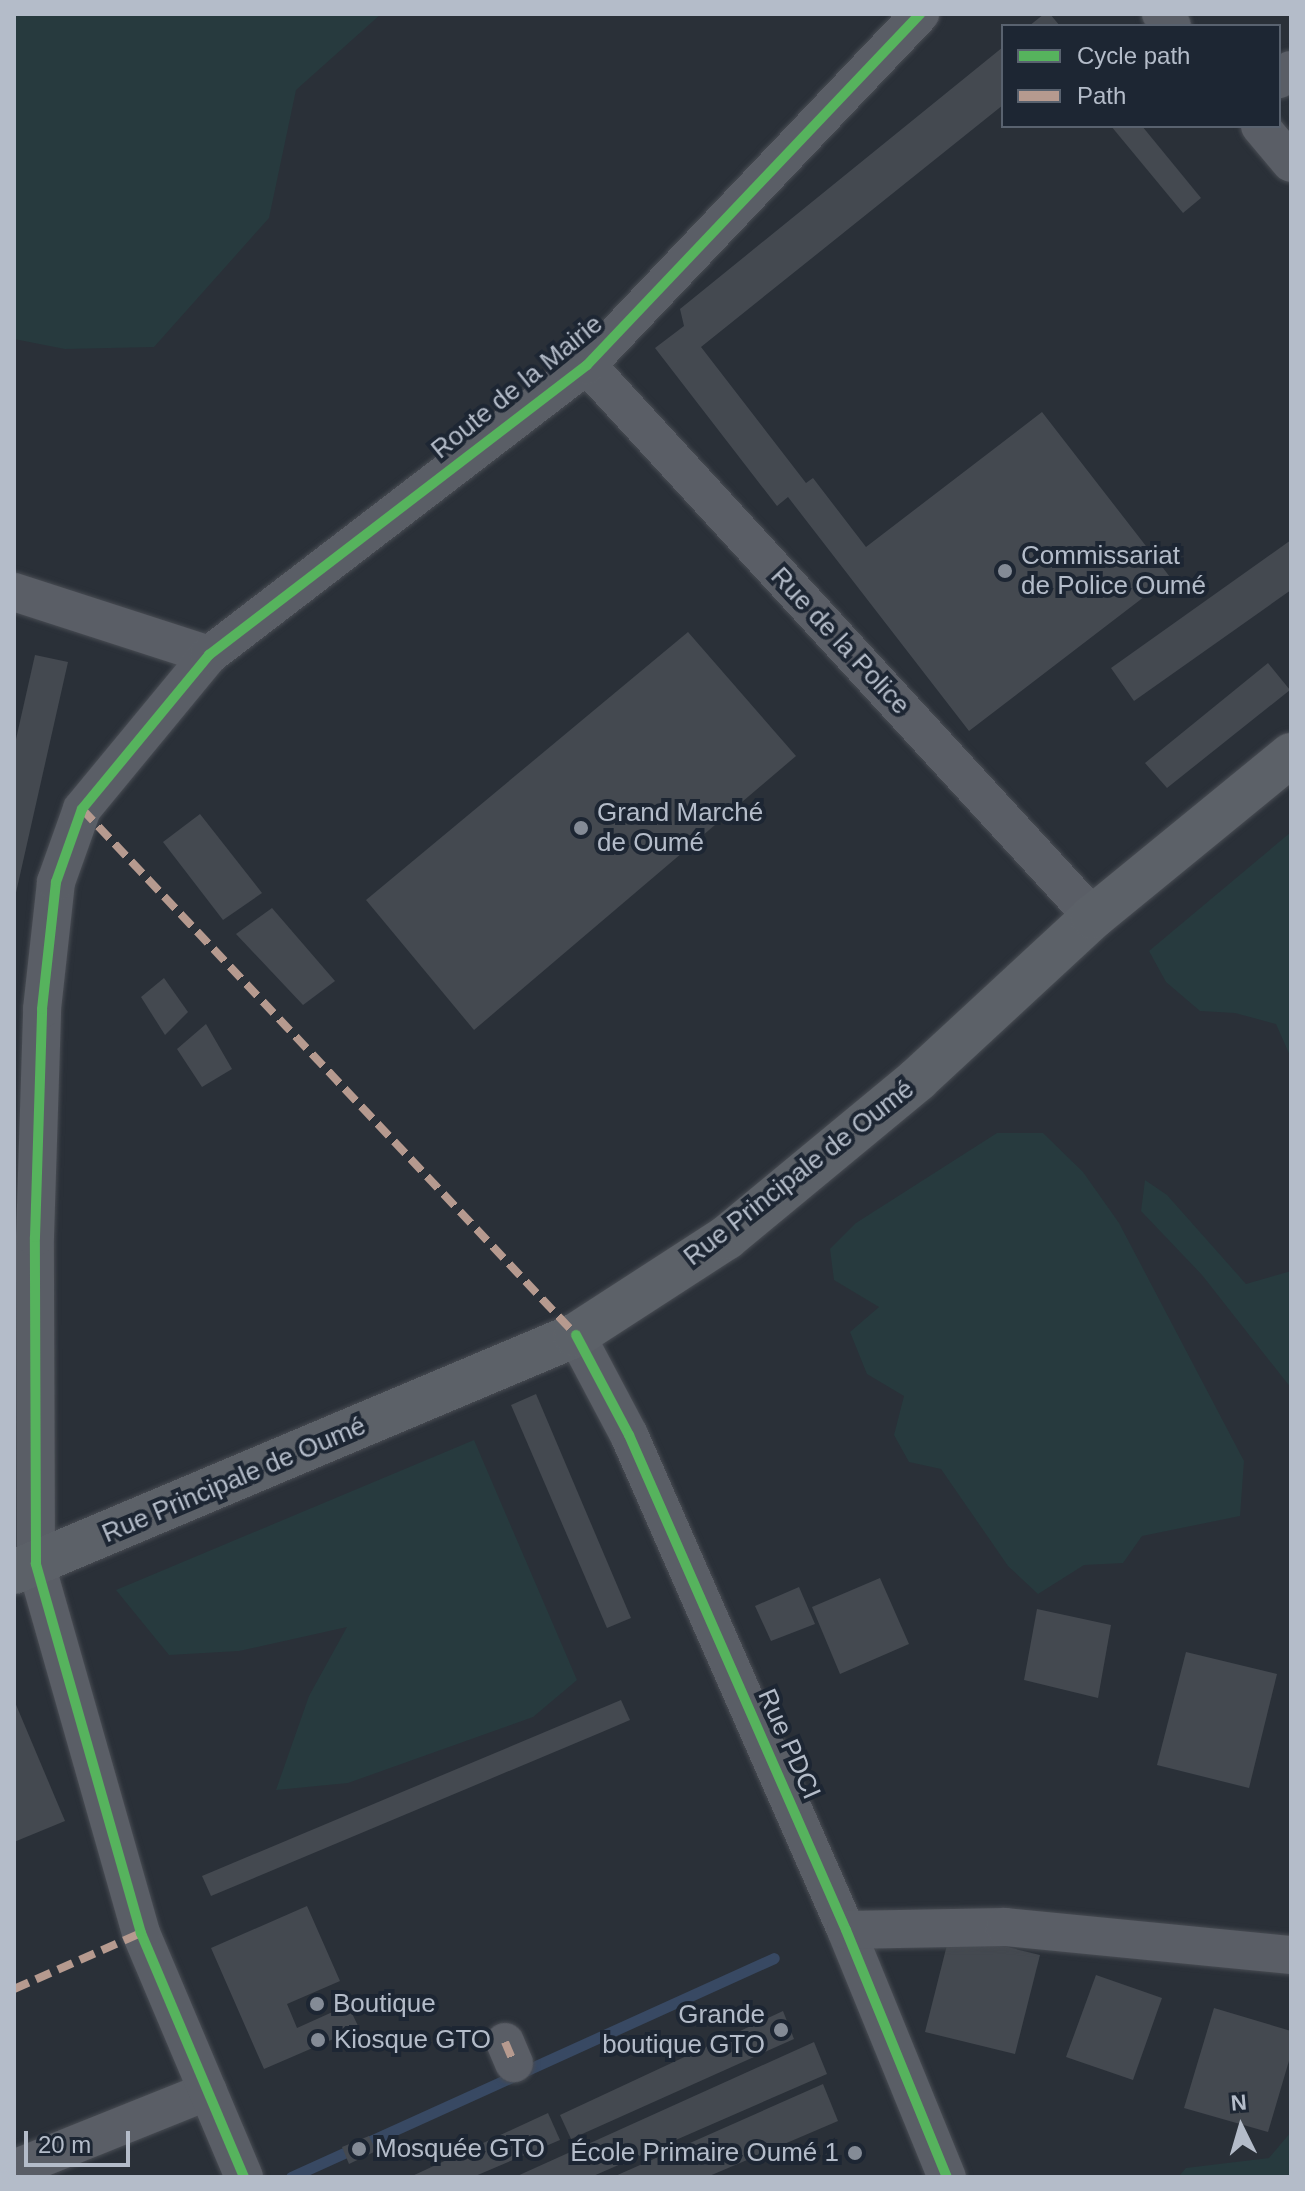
<!DOCTYPE html>
<html>
<head>
<meta charset="utf-8">
<style>
	body { margin:0 }
	#map { position:relative; width:1305px; height:2191px; overflow:hidden; background:#2a3038; font-family:Helvetica,sans-serif }
	div>[style] { position:absolute }
	.green>* { inset:0; background:#273a3e }
	.stream>* { height:11px; margin:-5.5px; padding:0 5.5px; transform-origin:5.5px; border-radius:5.5px; background:#384963 }
	.building>* { inset:0; background:#444950 }
	.roads { filter:drop-shadow(0 0 2px #484c53) drop-shadow(0 0 2px #484c53) }
	.minor>* { height:38px; margin:-19px; padding:0 19px; transform-origin:19px; border-radius:19px; background:#5a5e66 }
	.major>* { height:44px; margin:-22px; padding:0 22px; transform-origin:22px; border-radius:22px; background:#5c6168 }
	.quiet>* { height:8px; margin-top:-4px; transform-origin:0; background:repeating-linear-gradient(90deg,#b69a8f 0 16px,transparent 0 24px) }
	.cycleway>* { height:10px; margin:-5px; padding:0 5px; transform-origin:5px; border-radius:5px; background:#56b35d }
	.dots>* { width:22px; height:22px; translate:-50% -50%; box-sizing:border-box; border:4px solid #1d2633; border-radius:50% }
	span { translate:-50% -50%; white-space:nowrap; text-align:center; line-height:1.15; -webkit-text-stroke:8px #1d2633; paint-order:stroke }
	.street-label { font-size:26px; color:#b4bcc9 }
	.poi-label { font-size:26px; color:#b4bcc9 }
	.left { translate:0 -50%; text-align:left }
	.right { translate:-100% -50%; text-align:right }
	.frame { position:absolute; inset:0; border:16px solid #b4bcc9; pointer-events:none }
	.legend { position:absolute; left:1001px; top:24px; width:280px; height:104px; box-sizing:border-box; background:#1d2633; border:2px solid #59626f; margin:0; padding:10px 14px; list-style:none; font-size:24px; color:#b4bcc9 }
	.legend li { display:flex; align-items:center; gap:16px; height:40px }
	.legend b { width:40px; border:2px solid #59626f }
	.north { position:absolute; left:1201px; top:2087px; width:80px; height:80px; -webkit-text-stroke:6px #1d2633; paint-order:stroke; rotate:355deg; font-size:22px; font-weight:700; line-height:32px; text-align:center; color:#b4bcc9 }
	.north::after { content:''; display:block; margin:auto; width:28px; height:36px; background:#b4bcc9; clip-path:polygon(50% 0,100% 100%,50% 72%,0 100%) }
	.scale { position:absolute; left:24px; top:2131px; width:106px; height:36px; box-sizing:border-box; border:4px solid #b4bcc9; border-top:0; padding-left:10px; font-size:24px; line-height:28px; white-space:nowrap; color:#b4bcc9; -webkit-text-stroke:6px #1d2633; paint-order:stroke }
</style>
</head>
<body>
<div id="map">
	<div class="green">
		<i style="clip-path:polygon(14px 14px,381px 14px,296px 90px,269px 218px,154px 347px,65px 349px,14px 339px)"></i>
		<i style="clip-path:polygon(1291px 832px,1291px 1058px,1276px 1024px,1235px 1013px,1200px 1011px,1166px 982px,1149px 951px)"></i>
		<i style="clip-path:polygon(997px 1133px,1043px 1133px,1083px 1172px,1119px 1223px,1244px 1461px,1240px 1516px,1142px 1536px,1123px 1563px,1084px 1565px,1038px 1594px,1008px 1566px,941px 1469px,909px 1462px,894px 1435px,904px 1396px,867px 1374px,850px 1332px,879px 1307px,834px 1280px,830px 1249px,856px 1223px)"></i>
		<i style="clip-path:polygon(1145px 1180px,1167px 1195px,1246px 1284px,1291px 1271px,1291px 1388px,1202px 1275px,1141px 1211px)"></i>
		<i style="clip-path:polygon(474px 1440px,577px 1680px,533px 1717px,348px 1783px,276px 1790px,309px 1696px,347px 1627px,239px 1651px,169px 1655px,116px 1590px)"></i>
		<i style="clip-path:polygon(1291px 2132px,1291px 2177px,1178px 2177px,1186px 2168px,1269px 2158px)"></i>
	</div>
	<div class="stream">
		<i style="left:291px;top:2177px;width:530px;rotate:-24.39deg"></i>
	</div>
	<div class="building">
		<i style="clip-path:polygon(1044px 14px,1050px 14px,1060px 26px,1029px 26px)"></i>
		<i style="clip-path:polygon(1003px 47px,1003px 105px,701px 347px,806px 483px,813px 478px,866px 547px,1042px 412px,1170px 577px,969px 731px,788px 497px,777px 506px,655px 348px,684px 326px,680px 309px)"></i>
		<i style="clip-path:polygon(1111px 126px,1142px 126px,1201px 198px,1183px 213px)"></i>
		<i style="clip-path:polygon(1291px 540px,1291px 590px,1134px 701px,1111px 668px)"></i>
		<i style="clip-path:polygon(688px 632px,796px 756px,474px 1030px,366px 900px)"></i>
		<i style="clip-path:polygon(35px 655px,68px 662px,15px 897px,14px 748px)"></i>
		<i style="clip-path:polygon(1268px 663px,1290px 690px,1167px 788px,1145px 763px)"></i>
		<i style="clip-path:polygon(200px 814px,262px 893px,223px 920px,163px 842px)"></i>
		<i style="clip-path:polygon(272px 908px,335px 981px,303px 1005px,236px 934px)"></i>
		<i style="clip-path:polygon(164px 978px,188px 1012px,165px 1035px,141px 997px)"></i>
		<i style="clip-path:polygon(206px 1024px,232px 1069px,202px 1087px,177px 1049px)"></i>
		<i style="clip-path:polygon(536px 1394px,631px 1618px,607px 1628px,511px 1405px)"></i>
		<i style="clip-path:polygon(880px 1578px,909px 1644px,840px 1674px,812px 1607px)"></i>
		<i style="clip-path:polygon(799px 1587px,815px 1624px,771px 1641px,755px 1606px)"></i>
		<i style="clip-path:polygon(1037px 1609px,1111px 1625px,1098px 1698px,1024px 1680px)"></i>
		<i style="clip-path:polygon(1186px 1652px,1277px 1674px,1249px 1788px,1157px 1765px)"></i>
		<i style="clip-path:polygon(14px 1700px,65px 1821px,14px 1842px)"></i>
		<i style="clip-path:polygon(621px 1700px,630px 1720px,602px 1732px,211px 1896px,202px 1876px)"></i>
		<i style="clip-path:polygon(307px 1906px,340px 1981px,287px 2004px,297px 2028px,348px 2005px,359px 2028px,264px 2069px,211px 1948px)"></i>
		<i style="clip-path:polygon(950px 1933px,1040px 1955px,1015px 2054px,925px 2032px)"></i>
		<i style="clip-path:polygon(1096px 1975px,1162px 1998px,1133px 2080px,1066px 2057px)"></i>
		<i style="clip-path:polygon(1214px 2008px,1291px 2031px,1291px 2054px,1268px 2132px,1184px 2108px)"></i>
		<i style="clip-path:polygon(783px 2011px,794px 2039px,571px 2139px,560px 2115px)"></i>
		<i style="clip-path:polygon(814px 2042px,827px 2074px,591px 2177px,515px 2177px)"></i>
		<i style="clip-path:polygon(823px 2084px,838px 2121px,707px 2177px,613px 2177px)"></i>
		<i style="clip-path:polygon(548px 2113px,560px 2140px,473px 2177px,410px 2177px)"></i>
		<i style="clip-path:polygon(369px 2136px,376px 2151px,349px 2164px,342px 2147px)"></i>
	</div>
	<div class="roads">
		<div class="minor">
			<i style="left:1161px;top:14px;width:16px;rotate:47deg"></i>
			<i style="left:1279px;top:79px;width:15px;rotate:-37deg"></i>
			<i style="left:1260px;top:126px;width:48px;rotate:50deg"></i>
			<i style="left:587px;top:365px;width:749px;rotate:47.49deg"></i>
			<i style="left:14px;top:592px;width:205px;rotate:17.9deg"></i>
			<i style="left:576px;top:1335px;width:113px;rotate:62.1deg"></i>
			<i style="left:629px;top:1435px;width:540px;rotate:66.33deg"></i>
			<i style="left:846px;top:1930px;width:267px;rotate:67.8deg"></i>
			<i style="left:846px;top:1930px;width:159px;rotate:-1.1deg"></i>
			<i style="left:1005px;top:1927px;width:287px;rotate:5.6deg"></i>
			<i style="left:505px;top:2042px;width:23px;rotate:67deg"></i>
			<i style="left:14px;top:2169px;width:209px;rotate:-21.9deg"></i>
			<i style="left:244px;top:2177px;width:265px;rotate:-112.9deg"></i>
			<i style="left:141px;top:1933px;width:384px;rotate:-105.9deg"></i>
			<i style="left:36px;top:1564px;width:327px;rotate:-90.2deg"></i>
			<i style="left:35px;top:1237px;width:228px;rotate:-88.2deg"></i>
			<i style="left:42px;top:1009px;width:128px;rotate:-83.7deg"></i>
			<i style="left:56px;top:882px;width:77px;rotate:-70.4deg"></i>
			<i style="left:82px;top:809px;width:200px;rotate:-50.5deg"></i>
			<i style="left:209px;top:655px;width:476px;rotate:-37.5deg"></i>
			<i style="left:587px;top:365px;width:484px;rotate:-46.5deg"></i>
		</div>
		<div class="major">
			<i style="left:14px;top:1572px;width:610px;rotate:-22.87deg"></i>
			<i style="left:576px;top:1335px;width:179px;rotate:-32.9deg"></i>
			<i style="left:726px;top:1238px;width:249px;rotate:-39.6deg"></i>
			<i style="left:918px;top:1079px;width:238px;rotate:-42.8deg"></i>
			<i style="left:1093px;top:917px;width:256px;rotate:-39.3deg"></i>
		</div>
	</div>
	<div class="quiet">
		<i style="left:82px;top:809px;width:722px;rotate:46.8deg"></i>
		<i style="left:14px;top:1989px;width:139px;rotate:-23.8deg"></i>
		<i style="left:505px;top:2042px;width:23px;rotate:67deg"></i>
	</div>
	<div class="cycleway">
		<i style="left:576px;top:1335px;width:113px;rotate:62.1deg"></i>
		<i style="left:629px;top:1435px;width:540px;rotate:66.33deg"></i>
		<i style="left:846px;top:1930px;width:267px;rotate:67.8deg"></i>
		<i style="left:244px;top:2177px;width:265px;rotate:-112.9deg"></i>
		<i style="left:141px;top:1933px;width:384px;rotate:-105.9deg"></i>
		<i style="left:36px;top:1564px;width:327px;rotate:-90.2deg"></i>
		<i style="left:35px;top:1237px;width:228px;rotate:-88.2deg"></i>
		<i style="left:42px;top:1009px;width:128px;rotate:-83.7deg"></i>
		<i style="left:56px;top:882px;width:77px;rotate:-70.4deg"></i>
		<i style="left:82px;top:809px;width:200px;rotate:-50.5deg"></i>
		<i style="left:209px;top:655px;width:476px;rotate:-37.5deg"></i>
		<i style="left:587px;top:365px;width:484px;rotate:-46.5deg"></i>
	</div>
	<div class="dots">
		<i style="left:1005px;top:571px;background:#848b96"></i>
		<i style="left:581px;top:828px;background:#848b96"></i>
		<i style="left:317px;top:2004px;background:#848b96"></i>
		<i style="left:781px;top:2030px;background:#848b96"></i>
		<i style="left:318px;top:2040px;background:#848b96"></i>
		<i style="left:359px;top:2149px;background:#848b96"></i>
		<i style="left:855px;top:2153px;background:#848b96"></i>
	</div>
	<div class="street-label">
		<span style="left:517px;top:387px;rotate:-39deg">Route de la Mairie</span>
		<span style="left:840px;top:641px;rotate:47deg">Rue de la Police</span>
		<span style="left:799px;top:1173px;rotate:-38deg">Rue Principale de Oumé</span>
		<span style="left:234px;top:1480px;rotate:-23deg">Rue Principale de Oumé</span>
		<span style="left:789px;top:1744px;rotate:66deg">Rue PDCI</span>
	</div>
	<div class="poi-label">
		<span class="left" style="left:1021px;top:571px">Commissariat<br>de Police Oumé</span>
		<span class="left" style="left:597px;top:828px">Grand Marché<br>de Oumé</span>
		<span class="left" style="left:333px;top:2004px">Boutique</span>
		<span class="right" style="left:765px;top:2030px">Grande<br>boutique GTO</span>
		<span class="left" style="left:334px;top:2040px">Kiosque GTO</span>
		<span class="left" style="left:375px;top:2149px">Mosquée GTO</span>
		<span class="right" style="left:839px;top:2153px">École Primaire Oumé 1</span>
	</div>
	<div class="frame"></div>
	<ul class="legend">
	<li><b style="height:10px;background:#56b35d"></b>Cycle path</li>
	<li><b style="height:10px;background:#b69a8f"></b>Path</li>
	</ul>
	<div class="north">N</div>
	<div class="scale">20 m</div>
</div>
</body>
</html>
